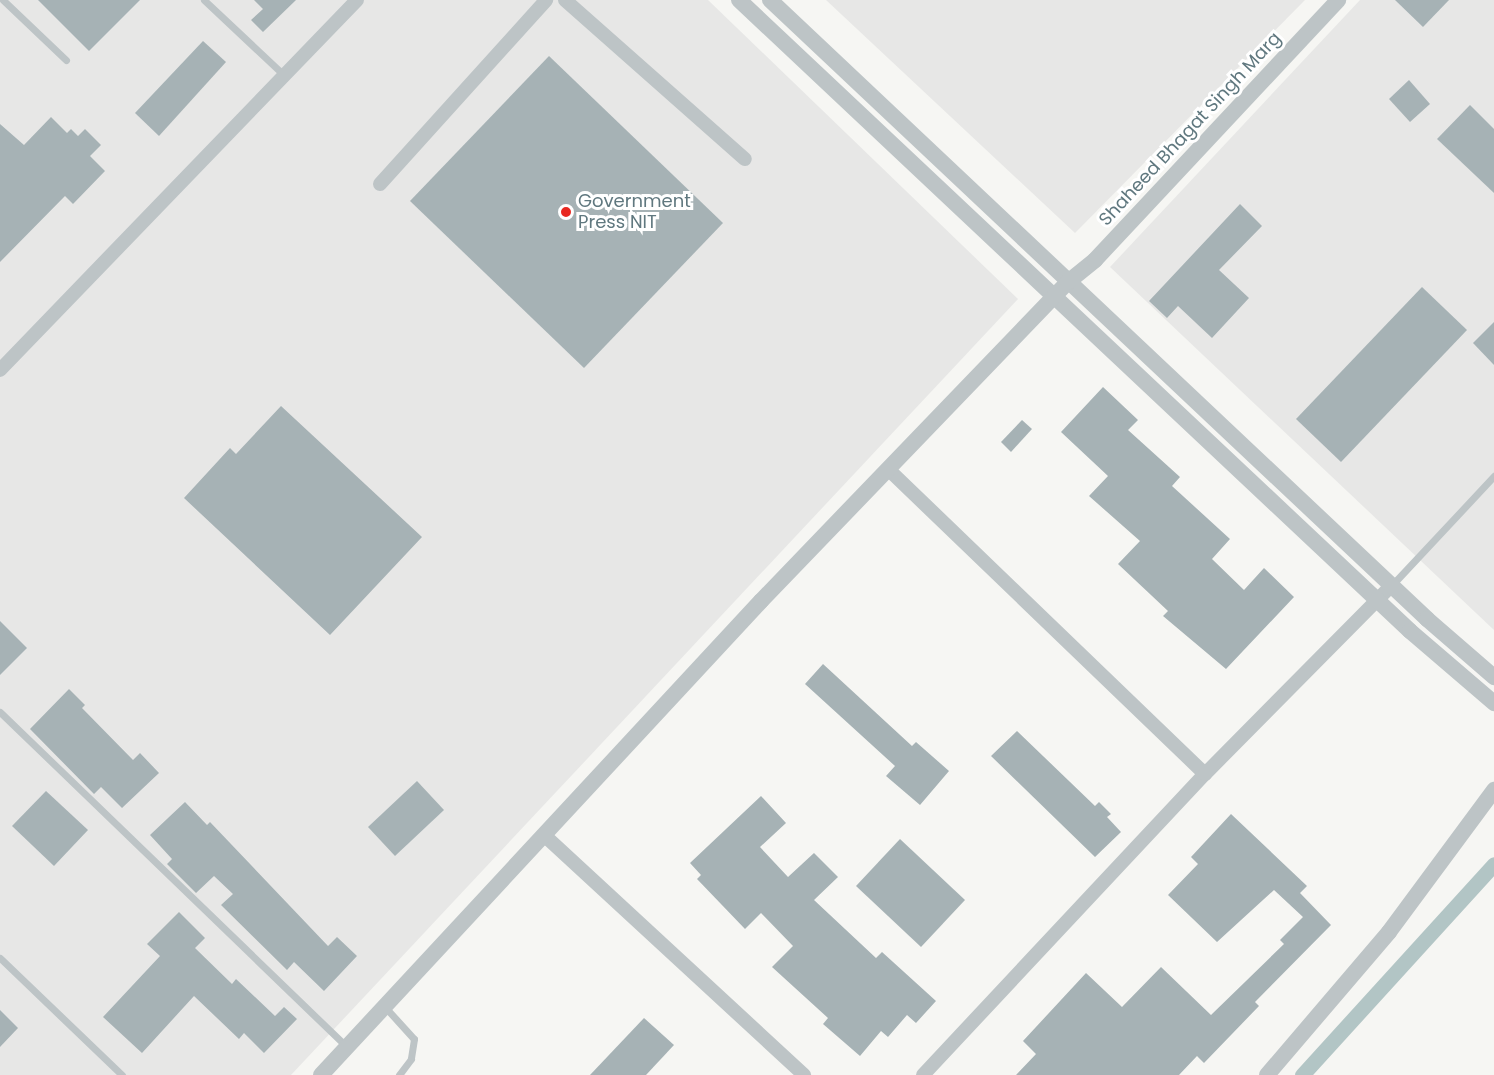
<!DOCTYPE html>
<html>
<head>
<meta charset="utf-8">
<style>
	body { margin:0 }
	#map { position:relative; width:1494px; height:1075px; overflow:hidden; background:#f6f6f3; font-family:Poppins,sans-serif }
	div>[style] { position:absolute }
	.built>* { inset:0; background:#e7e7e6 }
	.canal>* { height:15px; margin:-7.5px; padding:0 7.5px; transform-origin:7.5px; border-radius:7.5px; background:#b2c5c5 }
	.building>* { inset:0; background:#a6b2b5 }
	.service>* { height:7px; margin:-3.5px; padding:0 3.5px; transform-origin:3.5px; border-radius:3.5px; background:#bdc4c6 }
	.minor>* { height:14px; margin:-7px; padding:0 7px; transform-origin:7px; border-radius:7px; background:#bdc4c6 }
	.tertiary>* { height:16px; margin:-8px; padding:0 8px; transform-origin:8px; border-radius:8px; background:#bdc4c6 }
	.dots>* { width:16px; height:16px; translate:-50% -50%; box-sizing:border-box; border:3px solid #fff; border-radius:50% }
	span { translate:-50% -50%; white-space:nowrap; text-align:center; line-height:1.15; -webkit-text-stroke:6px #fff; paint-order:stroke }
	.street-label { font-size:18px; color:#60787f }
	.poi-label { font-size:18px; color:#60787f }
	.left { translate:0 -50%; text-align:left }
</style>
</head>
<body>
<div id="map">
	<div class="built">
		<i style="clip-path:polygon(0 0,708px 0,1018px 299px,291px 1075px,0 1075px)"></i>
		<i style="clip-path:polygon(826px 0,1305px 0,1075px 233px)"></i>
		<i style="clip-path:polygon(1360px 0,1494px 0,1494px 630px,1110px 267px)"></i>
	</div>
	<div class="canal">
		<i style="left:1302px;top:1075px;width:285px;rotate:-47.7deg"></i>
	</div>
	<div class="building">
		<i style="clip-path:polygon(38px 0,140px 0,89px 51px)"></i>
		<i style="clip-path:polygon(254px 0,296px 0,263px 32px,251px 20px,263px 9px)"></i>
		<i style="clip-path:polygon(1395px 0,1449px 0,1423px 27px)"></i>
		<i style="clip-path:polygon(203px 41px,226px 62px,159px 136px,135px 113px)"></i>
		<i style="clip-path:polygon(549px 56px,723px 223px,584px 368px,410px 201px)"></i>
		<i style="clip-path:polygon(1409px 80px,1430px 104px,1410px 122px,1389px 99px)"></i>
		<i style="clip-path:polygon(1470px 105px,1494px 129px,1494px 193px,1437px 139px)"></i>
		<i style="clip-path:polygon(51px 117px,67px 133px,71px 129px,78px 136px,85px 129px,101px 145px,90px 156px,105px 171px,73px 204px,65px 196px,0 262px,0 124px,24px 145px)"></i>
		<i style="clip-path:polygon(1240px 204px,1262px 226px,1219px 270px,1249px 298px,1212px 338px,1178px 306px,1167px 318px,1149px 301px)"></i>
		<i style="clip-path:polygon(1422px 287px,1467px 330px,1341px 462px,1296px 419px)"></i>
		<i style="clip-path:polygon(1494px 322px,1494px 365px,1473px 343px)"></i>
		<i style="clip-path:polygon(1103px 387px,1138px 420px,1128px 430px,1180px 477px,1172px 486px,1230px 539px,1212px 559px,1244px 590px,1264px 568px,1294px 597px,1226px 669px,1163px 616px,1168px 611px,1118px 564px,1140px 541px,1089px 496px,1108px 476px,1061px 432px)"></i>
		<i style="clip-path:polygon(281px 406px,422px 537px,330px 635px,184px 498px,230px 448px,236px 454px)"></i>
		<i style="clip-path:polygon(1022px 420px,1032px 429px,1011px 452px,1001px 442px)"></i>
		<i style="clip-path:polygon(0 621px,27px 648px,0 675px)"></i>
		<i style="clip-path:polygon(823px 664px,912px 746px,916px 742px,949px 771px,920px 805px,886px 776px,895px 766px,805px 684px)"></i>
		<i style="clip-path:polygon(69px 689px,85px 705px,82px 708px,133px 760px,140px 753px,159px 773px,122px 808px,101px 787px,94px 794px,30px 729px)"></i>
		<i style="clip-path:polygon(1017px 731px,1095px 806px,1099px 802px,1111px 814px,1107px 817px,1121px 832px,1095px 857px,991px 756px)"></i>
		<i style="clip-path:polygon(417px 781px,444px 810px,395px 856px,368px 827px)"></i>
		<i style="clip-path:polygon(46px 791px,88px 830px,54px 866px,12px 826px)"></i>
		<i style="clip-path:polygon(761px 796px,786px 823px,760px 847px,788px 877px,814px 853px,838px 877px,814px 900px,876px 958px,882px 952px,936px 1001px,916px 1023px,907px 1015px,888px 1037px,881px 1031px,860px 1056px,823px 1024px,828px 1018px,772px 967px,793px 946px,761px 913px,745px 929px,697px 879px,701px 875px,690px 863px)"></i>
		<i style="clip-path:polygon(185px 802px,207px 825px,210px 822px,328px 946px,337px 937px,357px 956px,324px 991px,294px 962px,287px 970px,221px 905px,233px 894px,214px 876px,196px 893px,167px 864px,172px 859px,150px 835px)"></i>
		<i style="clip-path:polygon(1231px 814px,1307px 886px,1300px 893px,1331px 925px,1255px 1002px,1259px 1006px,1204px 1063px,1197px 1056px,1179px 1075px,1016px 1075px,1036px 1054px,1023px 1041px,1086px 973px,1122px 1007px,1161px 967px,1211px 1015px,1284px 944px,1280px 940px,1303px 917px,1274px 890px,1217px 942px,1168px 895px,1198px 864px,1191px 857px)"></i>
		<i style="clip-path:polygon(900px 839px,965px 900px,921px 947px,856px 886px)"></i>
		<i style="clip-path:polygon(179px 912px,205px 938px,195px 948px,232px 984px,236px 979px,275px 1016px,284px 1007px,297px 1019px,264px 1053px,244px 1033px,239px 1039px,194px 996px,142px 1053px,103px 1017px,160px 956px,147px 944px)"></i>
		<i style="clip-path:polygon(0 1010px,18px 1028px,0 1047px)"></i>
		<i style="clip-path:polygon(644px 1018px,674px 1045px,646px 1075px,590px 1075px)"></i>
	</div>
	<div class="service">
		<i style="left:3px;top:0;width:87px;rotate:43.6deg"></i>
		<i style="left:204px;top:0;width:111px;rotate:43.2deg"></i>
		<i style="left:1391px;top:586px;width:151px;rotate:-46.9deg"></i>
		<i style="left:0;top:712px;width:482px;rotate:44deg"></i>
		<i style="left:0;top:958px;width:169px;rotate:43.8deg"></i>
		<i style="left:385px;top:1007px;width:43px;rotate:47.8deg"></i>
		<i style="left:414px;top:1039px;width:20px;rotate:99deg"></i>
		<i style="left:411px;top:1059px;width:20px;rotate:127deg"></i>
	</div>
	<div class="minor">
		<i style="left:565px;top:0;width:240px;rotate:41.5deg"></i>
		<i style="left:380px;top:184px;width:248px;rotate:-47.9deg"></i>
		<i style="left:0;top:370px;width:514px;rotate:-46.02deg"></i>
		<i style="left:888px;top:469px;width:440px;rotate:43.9deg"></i>
		<i style="left:544px;top:835px;width:354px;rotate:42.7deg"></i>
		<i style="left:923px;top:1075px;width:412px;rotate:-46.9deg"></i>
		<i style="left:1205px;top:774px;width:264px;rotate:-45.3deg"></i>
	</div>
	<div class="tertiary">
		<i style="left:739px;top:0;width:921px;rotate:43.24deg"></i>
		<i style="left:1410px;top:631px;width:111px;rotate:40.6deg"></i>
		<i style="left:770px;top:0;width:903px;rotate:43.29deg"></i>
		<i style="left:1427px;top:619px;width:89px;rotate:40.9deg"></i>
		<i style="left:321px;top:1075px;width:647px;rotate:-47.13deg"></i>
		<i style="left:761px;top:601px;width:443px;rotate:-46.1deg"></i>
		<i style="left:1068px;top:282px;width:35px;rotate:-39deg"></i>
		<i style="left:1095px;top:260px;width:356px;rotate:-46.9deg"></i>
		<i style="left:1267px;top:1075px;width:188px;rotate:-49.5deg"></i>
		<i style="left:1389px;top:932px;width:177px;rotate:-53.5deg"></i>
	</div>
	<div class="dots">
		<i style="left:566px;top:212px;background:#e82821"></i>
	</div>
	<div class="street-label">
		<span style="left:1190px;top:129px;rotate:-47deg">Shaheed Bhagat Singh Marg</span>
	</div>
	<div class="poi-label">
		<span class="left" style="left:578px;top:212px">Government<br>Press NIT</span>
	</div>
</div>
</body>
</html>
